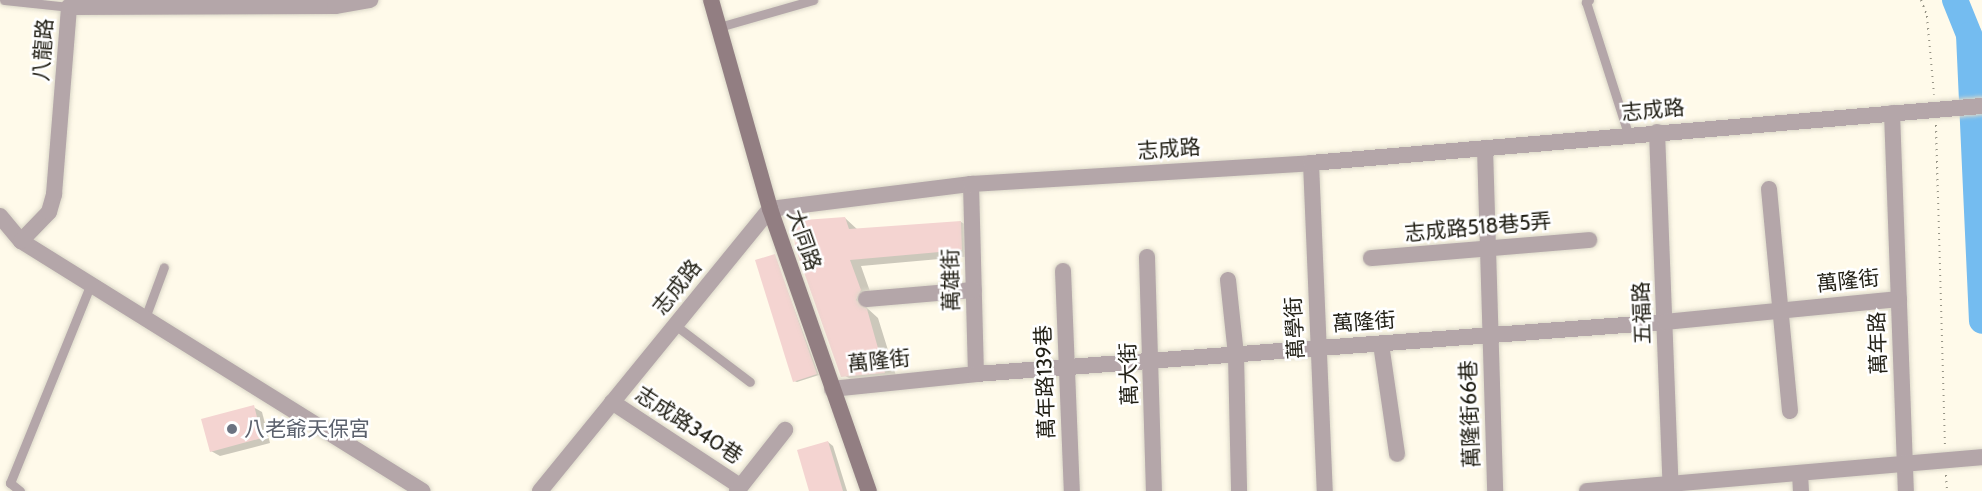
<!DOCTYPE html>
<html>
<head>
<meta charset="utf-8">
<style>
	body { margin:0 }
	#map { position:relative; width:1982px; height:491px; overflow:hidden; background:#fffaea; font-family:Cabin,"Noto Sans TC",sans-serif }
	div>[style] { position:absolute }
	.shadow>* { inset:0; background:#0003 }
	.river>* { height:26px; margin:-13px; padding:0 13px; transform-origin:13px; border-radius:13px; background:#74bcf0 }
	.building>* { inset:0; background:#f4d4d1 }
	.path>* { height:2px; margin-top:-1px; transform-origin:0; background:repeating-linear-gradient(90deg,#969385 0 1.5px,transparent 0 6px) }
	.roads { filter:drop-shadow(0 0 2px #dbd7c8) drop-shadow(0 0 2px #dbd7c8) }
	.service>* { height:9px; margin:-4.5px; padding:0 4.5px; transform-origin:4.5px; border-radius:4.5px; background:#b4a6a9 }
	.minor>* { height:16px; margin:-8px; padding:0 8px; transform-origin:8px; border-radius:8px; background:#b4a6a9 }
	.secondary>* { height:16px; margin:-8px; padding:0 8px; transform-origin:8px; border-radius:8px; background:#927e82 }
	.dots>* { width:16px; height:16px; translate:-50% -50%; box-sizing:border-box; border:3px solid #fff; border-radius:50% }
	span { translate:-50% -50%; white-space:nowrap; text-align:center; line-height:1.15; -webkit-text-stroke:5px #fff; paint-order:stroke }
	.street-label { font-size:21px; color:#211f15 }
	.worship-label { font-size:21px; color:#5b616d }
	.left { translate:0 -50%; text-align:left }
</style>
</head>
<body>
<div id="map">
	<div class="shadow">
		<i style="clip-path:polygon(845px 218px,858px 230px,961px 222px,973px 229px,973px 256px,861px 266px,872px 297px,867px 308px,878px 318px,897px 379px,854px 381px,842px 374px)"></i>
		<i style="clip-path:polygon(774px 255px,819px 375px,797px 382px,794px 381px)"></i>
		<i style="clip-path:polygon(253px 407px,262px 412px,270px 443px,220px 456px,211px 451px)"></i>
		<i style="clip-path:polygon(828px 442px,833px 446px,847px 491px,811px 491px)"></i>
	</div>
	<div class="river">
		<i style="left:1955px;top:0;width:38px;rotate:68deg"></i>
		<i style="left:1969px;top:35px;width:286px;rotate:87.4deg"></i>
	</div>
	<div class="building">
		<i style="clip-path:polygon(845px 217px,849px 229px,961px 221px,962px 250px,850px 260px,861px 290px,856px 300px,867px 309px,885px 373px,841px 377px,795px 247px,794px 231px,804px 220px)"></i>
		<i style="clip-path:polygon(775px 254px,817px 374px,793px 382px,755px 260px)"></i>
		<i style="clip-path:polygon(254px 405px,262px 438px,210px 452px,201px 419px)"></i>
		<i style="clip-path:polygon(828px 441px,843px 491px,809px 491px,797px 450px)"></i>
	</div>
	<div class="path">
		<i style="left:1921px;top:0;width:17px;rotate:69deg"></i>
		<i style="left:1927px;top:16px;width:79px;rotate:84.9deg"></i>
		<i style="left:1936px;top:125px;width:321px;rotate:88.4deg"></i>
		<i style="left:1946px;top:475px;width:16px;rotate:86deg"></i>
	</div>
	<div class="roads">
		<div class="service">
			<i style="left:4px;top:0;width:65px;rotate:6.1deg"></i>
			<i style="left:1589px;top:0;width:4px;rotate:146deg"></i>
			<i style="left:1586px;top:2px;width:139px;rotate:72.3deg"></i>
			<i style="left:719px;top:27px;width:98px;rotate:-16deg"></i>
			<i style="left:145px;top:318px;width:54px;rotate:-69.6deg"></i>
			<i style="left:675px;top:325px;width:94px;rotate:37.2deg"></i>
			<i style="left:20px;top:491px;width:13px;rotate:-141deg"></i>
			<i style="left:10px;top:483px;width:215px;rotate:-67.9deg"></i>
		</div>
		<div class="minor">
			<i style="left:1892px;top:113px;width:378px;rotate:87.9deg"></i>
			<i style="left:1657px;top:132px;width:359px;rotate:87.8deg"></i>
			<i style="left:1485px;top:148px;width:343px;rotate:88.3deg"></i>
			<i style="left:1311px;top:163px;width:328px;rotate:87.6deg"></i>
			<i style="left:971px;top:184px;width:190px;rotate:88.5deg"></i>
			<i style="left:1769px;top:189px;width:223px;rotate:84.6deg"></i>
			<i style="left:0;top:216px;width:33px;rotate:50deg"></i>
			<i style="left:21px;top:241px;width:473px;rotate:31.9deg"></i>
			<i style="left:21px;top:241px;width:40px;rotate:-46deg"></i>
			<i style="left:49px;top:212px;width:19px;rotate:-74deg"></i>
			<i style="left:54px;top:194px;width:188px;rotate:-85.4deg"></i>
			<i style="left:69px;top:7px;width:266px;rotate:-0.2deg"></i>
			<i style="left:335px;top:6px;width:36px;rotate:-10deg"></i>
			<i style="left:1147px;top:257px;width:234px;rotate:88.3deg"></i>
			<i style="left:1371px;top:258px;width:219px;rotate:-4.7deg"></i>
			<i style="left:1063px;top:271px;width:220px;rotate:87.7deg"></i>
			<i style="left:1228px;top:280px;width:75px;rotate:83.9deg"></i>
			<i style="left:1236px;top:355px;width:136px;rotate:88.7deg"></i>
			<i style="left:866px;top:299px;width:108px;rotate:-4.8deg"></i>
			<i style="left:1381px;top:344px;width:111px;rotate:81.7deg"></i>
			<i style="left:832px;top:389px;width:145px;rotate:-5.9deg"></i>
			<i style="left:976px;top:374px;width:691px;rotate:-4.32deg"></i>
			<i style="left:1665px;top:322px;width:235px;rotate:-5.6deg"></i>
			<i style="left:612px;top:402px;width:153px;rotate:33.3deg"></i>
			<i style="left:1800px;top:473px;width:18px;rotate:87deg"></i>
			<i style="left:540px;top:491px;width:364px;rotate:-50.8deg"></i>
			<i style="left:770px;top:209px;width:203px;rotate:-7.1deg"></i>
			<i style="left:971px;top:184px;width:341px;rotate:-3.5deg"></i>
			<i style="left:1311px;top:163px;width:673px;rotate:-4.86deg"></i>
			<i style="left:737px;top:491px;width:78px;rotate:-51.8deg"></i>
			<i style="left:1587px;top:491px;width:396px;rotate:-4.9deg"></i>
		</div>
		<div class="secondary">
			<i style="left:711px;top:0;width:217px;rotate:74.2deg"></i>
			<i style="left:770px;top:209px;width:299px;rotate:70.7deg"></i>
		</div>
	</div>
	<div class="dots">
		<i style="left:232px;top:429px;background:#6b7280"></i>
	</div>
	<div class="street-label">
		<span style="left:43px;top:50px;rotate:-86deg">八龍路</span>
		<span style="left:1653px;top:110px;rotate:-5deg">志成路</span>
		<span style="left:1169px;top:149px;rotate:-4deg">志成路</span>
		<span style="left:1478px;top:227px;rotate:-5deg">志成路518巷5弄</span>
		<span style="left:804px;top:240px;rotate:71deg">大同路</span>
		<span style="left:951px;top:280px;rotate:-91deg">萬雄街</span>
		<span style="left:1848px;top:281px;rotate:-6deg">萬隆街</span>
		<span style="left:677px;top:287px;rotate:-51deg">志成路</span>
		<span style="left:1642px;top:313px;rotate:-92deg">五福路</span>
		<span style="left:1364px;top:322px;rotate:-4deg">萬隆街</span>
		<span style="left:1295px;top:328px;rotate:-93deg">萬學街</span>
		<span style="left:1878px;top:343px;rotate:-92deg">萬年路</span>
		<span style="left:879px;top:361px;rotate:-6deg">萬隆街</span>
		<span style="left:1129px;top:374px;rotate:-92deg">萬大街</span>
		<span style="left:1045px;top:382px;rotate:-92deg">萬年路139巷</span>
		<span style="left:1470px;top:414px;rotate:-92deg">萬隆街66巷</span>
		<span style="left:689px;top:425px;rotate:33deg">志成路340巷</span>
	</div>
	<div class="worship-label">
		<span class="left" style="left:244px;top:429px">八老爺天保宮</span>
	</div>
</div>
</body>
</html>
